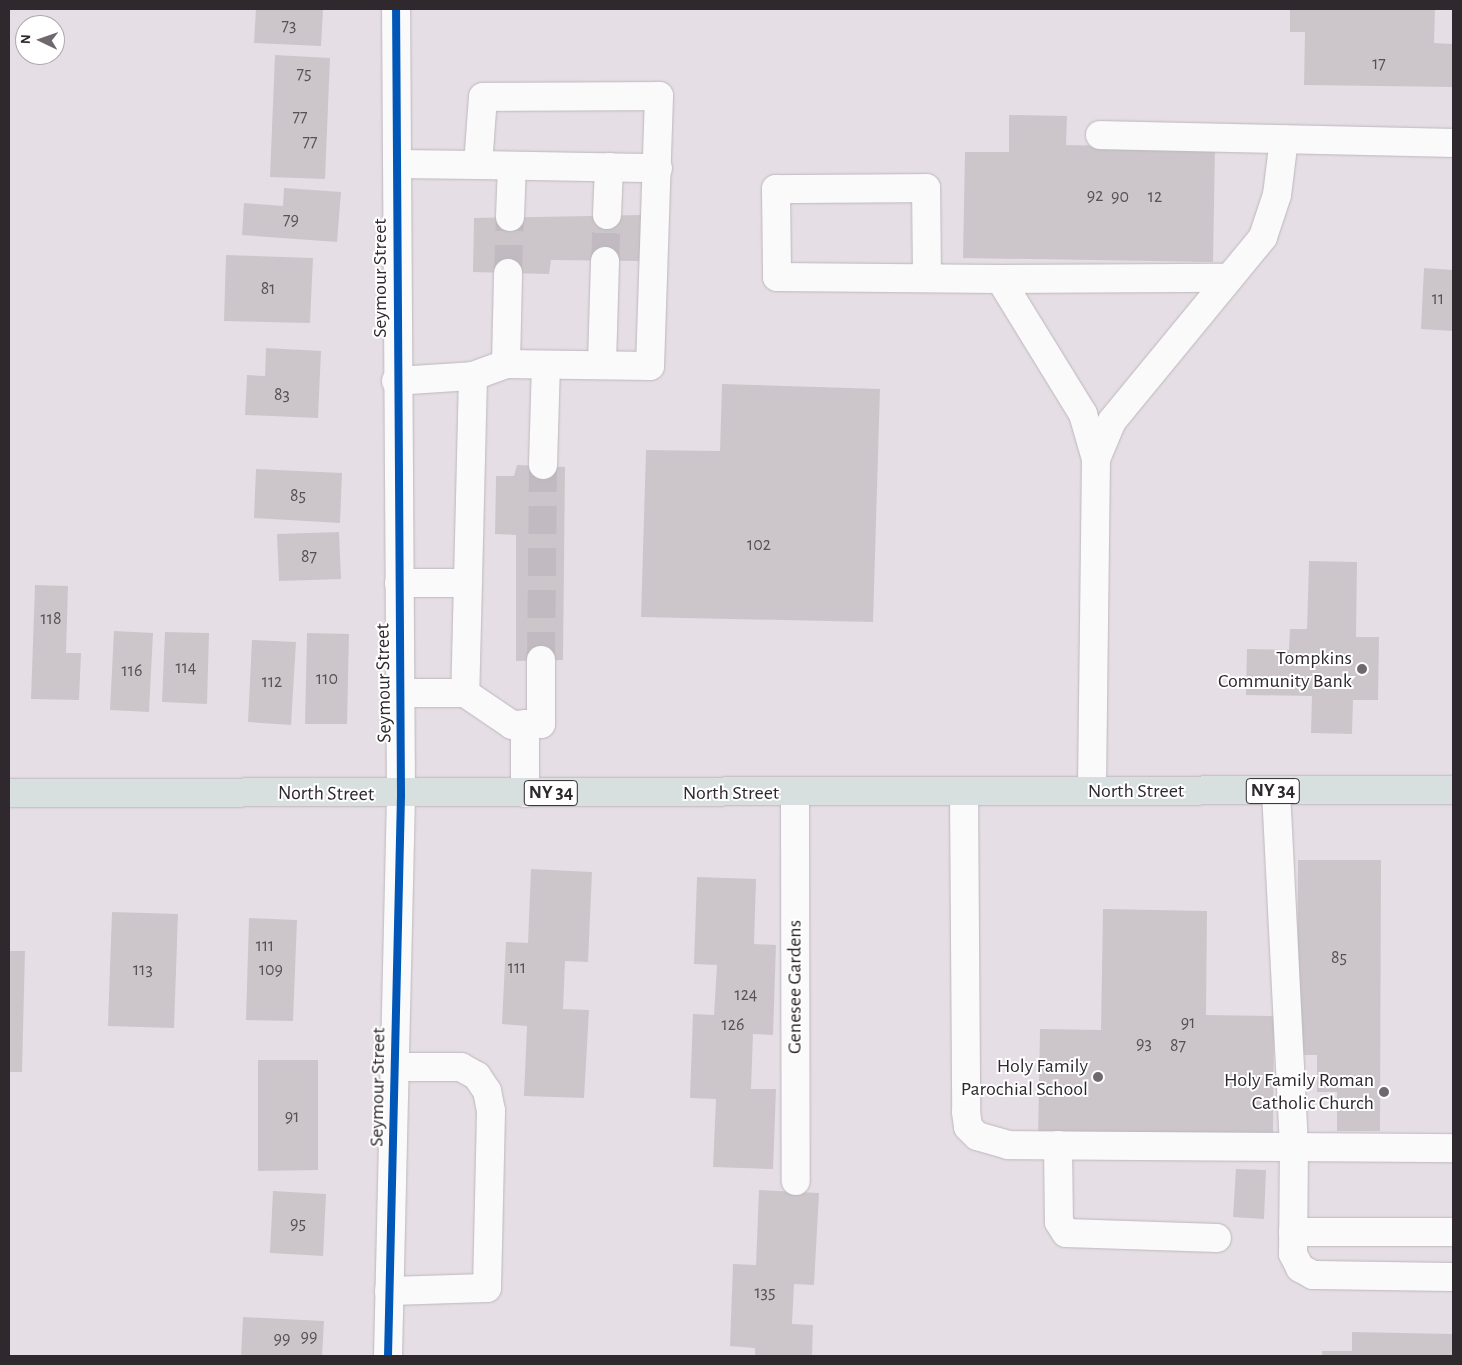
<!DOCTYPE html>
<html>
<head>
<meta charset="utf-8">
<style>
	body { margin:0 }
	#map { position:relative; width:1462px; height:1365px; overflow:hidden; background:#e6dee5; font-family:"Alegreya Sans",sans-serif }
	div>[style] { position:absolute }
	.building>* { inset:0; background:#ccc6cb }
	.minor-tunnel>* { height:28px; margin-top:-14px; transform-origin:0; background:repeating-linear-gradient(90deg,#c1bac0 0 28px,transparent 0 42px) }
	.roads { filter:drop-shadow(0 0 1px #bdb7bc) drop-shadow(0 0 1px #bdb7bc) }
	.minor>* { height:28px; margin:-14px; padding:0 14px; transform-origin:14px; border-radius:14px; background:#fbfafb }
	.major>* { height:28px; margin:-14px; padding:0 14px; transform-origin:14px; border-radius:14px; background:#d7e0df }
	.cycleway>* { height:8px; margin:-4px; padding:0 4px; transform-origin:4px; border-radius:4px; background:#0057b8 }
	.dots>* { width:14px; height:14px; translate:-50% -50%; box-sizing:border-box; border:2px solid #fff; border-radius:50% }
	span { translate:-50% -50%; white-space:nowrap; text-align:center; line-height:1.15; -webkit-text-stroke:4px #fff; paint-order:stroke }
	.number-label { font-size:18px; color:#575156 }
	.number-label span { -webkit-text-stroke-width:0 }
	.shield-label span { padding:1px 4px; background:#fff; border:1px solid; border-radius:4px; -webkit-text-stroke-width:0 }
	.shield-label { font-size:19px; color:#2f292e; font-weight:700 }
	.street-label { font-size:20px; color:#2f292e }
	.poi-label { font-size:20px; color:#2f292e }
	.right { translate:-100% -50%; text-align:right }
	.frame { position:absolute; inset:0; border:10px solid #2f292e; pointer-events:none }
	.north { position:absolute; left:15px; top:15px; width:50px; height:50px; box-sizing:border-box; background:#fff; border:1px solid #aca9ab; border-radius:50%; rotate:273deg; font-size:14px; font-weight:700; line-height:20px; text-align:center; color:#2f292e }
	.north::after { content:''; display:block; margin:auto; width:18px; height:22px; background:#6f686e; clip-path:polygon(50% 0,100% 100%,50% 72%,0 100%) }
</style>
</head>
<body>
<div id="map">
	<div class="building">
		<i style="clip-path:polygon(256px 9px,323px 9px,321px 46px,254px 43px)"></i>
		<i style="clip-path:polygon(1290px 9px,1435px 9px,1434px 43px,1453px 44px,1453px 87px,1304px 85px,1305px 32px,1290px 32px)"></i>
		<i style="clip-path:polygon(275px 55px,330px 58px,325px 179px,270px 177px)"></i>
		<i style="clip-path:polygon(1009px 115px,1067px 116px,1066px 145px,1215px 148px,1213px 262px,963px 258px,965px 152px,1009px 152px)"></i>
		<i style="clip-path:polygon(284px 188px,341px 192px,337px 242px,242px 235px,244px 203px,283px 206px)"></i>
		<i style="clip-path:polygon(642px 215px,640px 261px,551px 260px,549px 274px,473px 272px,474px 218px)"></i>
		<i style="clip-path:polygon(226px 255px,313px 258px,310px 323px,224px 321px)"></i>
		<i style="clip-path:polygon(1424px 268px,1453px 270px,1453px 331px,1421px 329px)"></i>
		<i style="clip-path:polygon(266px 348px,321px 351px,318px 418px,245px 415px,247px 375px,265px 376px)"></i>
		<i style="clip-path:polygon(722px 384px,880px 389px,873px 622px,641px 617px,646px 450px,720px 451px)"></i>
		<i style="clip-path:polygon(517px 465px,565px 467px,563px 660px,516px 661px,516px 535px,495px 534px,496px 476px,514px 476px)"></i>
		<i style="clip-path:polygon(256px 469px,342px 473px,340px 523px,254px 518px)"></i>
		<i style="clip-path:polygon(339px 532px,341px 579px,279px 581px,277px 534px)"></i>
		<i style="clip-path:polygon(1309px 561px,1357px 562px,1356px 637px,1379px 637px,1378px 700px,1353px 700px,1352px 734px,1311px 733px,1312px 696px,1246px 695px,1247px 649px,1289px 650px,1290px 629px,1307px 629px)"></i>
		<i style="clip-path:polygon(35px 585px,68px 586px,66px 653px,81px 653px,79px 700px,31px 699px)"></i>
		<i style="clip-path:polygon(114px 631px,153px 633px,149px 712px,110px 710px)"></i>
		<i style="clip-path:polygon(165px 632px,209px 633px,207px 704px,162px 702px)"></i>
		<i style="clip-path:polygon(307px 633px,349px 634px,347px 724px,305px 724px)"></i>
		<i style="clip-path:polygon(252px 640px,296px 642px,291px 725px,248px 722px)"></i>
		<i style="clip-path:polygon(1298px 860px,1381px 860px,1380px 1131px,1337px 1131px,1337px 1092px,1317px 1092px,1317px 1055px,1297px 1055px)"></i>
		<i style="clip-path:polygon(531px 869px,592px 872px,588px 962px,565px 961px,563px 1009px,589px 1010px,584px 1098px,524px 1096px,527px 1026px,502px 1024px,506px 942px,528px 943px)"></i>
		<i style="clip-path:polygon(697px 877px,756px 879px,754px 944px,776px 945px,773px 1035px,753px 1034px,751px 1089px,776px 1089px,773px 1169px,713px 1167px,716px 1099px,690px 1098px,693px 1014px,714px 1015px,717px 965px,694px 964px)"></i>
		<i style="clip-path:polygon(1103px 909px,1207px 911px,1206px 1015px,1274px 1016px,1273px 1140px,1038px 1137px,1040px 1029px,1101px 1030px)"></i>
		<i style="clip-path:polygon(112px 912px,178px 914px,174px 1028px,108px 1026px)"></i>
		<i style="clip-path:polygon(249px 918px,297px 920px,293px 1021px,246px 1020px)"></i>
		<i style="clip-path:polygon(9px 951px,25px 951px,22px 1072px,9px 1072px)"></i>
		<i style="clip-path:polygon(258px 1060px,318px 1060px,318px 1170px,258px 1171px)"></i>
		<i style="clip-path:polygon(1236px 1169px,1266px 1170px,1264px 1219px,1233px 1217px)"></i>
		<i style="clip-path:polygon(759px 1190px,819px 1193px,814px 1285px,794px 1284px,792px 1324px,813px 1325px,812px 1356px,755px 1356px,755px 1348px,730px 1346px,733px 1264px,756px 1265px)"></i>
		<i style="clip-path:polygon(273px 1191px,326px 1194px,323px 1256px,270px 1253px)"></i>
		<i style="clip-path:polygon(243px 1317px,324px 1321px,322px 1356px,241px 1356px)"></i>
		<i style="clip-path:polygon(1352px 1332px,1453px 1334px,1453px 1356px,1322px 1356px,1322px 1351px,1352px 1351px)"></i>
	</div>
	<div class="minor-tunnel">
		<i style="left:605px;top:261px;width:46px;rotate:-87.5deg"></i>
		<i style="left:508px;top:273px;width:56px;rotate:-88deg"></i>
		<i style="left:541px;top:660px;width:195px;rotate:-89.4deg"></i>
	</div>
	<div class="roads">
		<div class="minor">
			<i style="left:1100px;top:135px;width:353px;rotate:1.3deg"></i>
			<i style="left:397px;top:164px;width:81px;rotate:0.7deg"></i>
			<i style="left:478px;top:165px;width:68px;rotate:-85.8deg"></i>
			<i style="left:483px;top:97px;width:176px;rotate:-0.3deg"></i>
			<i style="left:659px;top:96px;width:270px;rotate:91.9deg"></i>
			<i style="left:650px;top:366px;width:144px;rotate:-179.2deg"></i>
			<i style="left:506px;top:364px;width:35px;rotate:160deg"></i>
			<i style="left:473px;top:376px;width:317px;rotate:91.4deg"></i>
			<i style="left:465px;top:693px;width:64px;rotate:180deg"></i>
			<i style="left:478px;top:165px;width:180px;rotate:1deg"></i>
			<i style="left:607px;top:215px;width:48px;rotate:-87.6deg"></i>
			<i style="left:510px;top:217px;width:51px;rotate:-87.8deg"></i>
			<i style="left:927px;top:278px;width:90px;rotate:-90.6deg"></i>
			<i style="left:926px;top:188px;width:150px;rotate:179.6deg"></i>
			<i style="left:776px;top:189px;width:88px;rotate:89.3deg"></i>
			<i style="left:777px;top:277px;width:223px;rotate:0.5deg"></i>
			<i style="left:1000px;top:279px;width:229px;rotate:-0.3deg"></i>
			<i style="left:1000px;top:279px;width:158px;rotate:58.4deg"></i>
			<i style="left:1083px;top:414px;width:47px;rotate:73.9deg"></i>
			<i style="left:1096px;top:459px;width:332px;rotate:90.7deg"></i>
			<i style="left:602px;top:363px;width:102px;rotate:-88.3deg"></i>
			<i style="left:506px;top:364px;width:91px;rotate:-88.7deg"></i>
			<i style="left:396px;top:381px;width:77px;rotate:-3.7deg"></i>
			<i style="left:1096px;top:459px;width:41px;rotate:-67.2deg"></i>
			<i style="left:1112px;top:421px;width:238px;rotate:-50.6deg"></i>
			<i style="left:1263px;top:237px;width:44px;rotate:-71.6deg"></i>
			<i style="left:1277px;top:195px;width:56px;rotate:-82.9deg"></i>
			<i style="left:543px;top:465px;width:100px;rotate:-88.3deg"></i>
			<i style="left:399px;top:583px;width:69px"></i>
			<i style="left:465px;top:693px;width:57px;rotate:34.2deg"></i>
			<i style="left:512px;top:725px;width:29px;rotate:-2deg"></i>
			<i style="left:541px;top:724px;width:64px;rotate:-90deg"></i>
			<i style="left:525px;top:724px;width:69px;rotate:90deg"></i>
			<i style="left:1276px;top:791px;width:355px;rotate:87.1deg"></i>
			<i style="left:1294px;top:1146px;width:108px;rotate:90.5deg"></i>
			<i style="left:1293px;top:1254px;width:16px;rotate:63deg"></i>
			<i style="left:1300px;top:1268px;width:15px;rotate:28deg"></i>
			<i style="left:1313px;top:1275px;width:140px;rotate:0.8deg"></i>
			<i style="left:964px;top:792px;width:320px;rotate:89.6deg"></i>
			<i style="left:966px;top:1112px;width:15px;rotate:82deg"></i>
			<i style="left:968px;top:1127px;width:13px;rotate:45deg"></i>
			<i style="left:977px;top:1136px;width:32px;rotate:16deg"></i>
			<i style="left:1008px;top:1145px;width:445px;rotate:0.4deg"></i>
			<i style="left:795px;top:793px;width:388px;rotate:89.9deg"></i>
			<i style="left:1058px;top:1145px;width:77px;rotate:89.3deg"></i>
			<i style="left:1059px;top:1222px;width:13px;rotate:58deg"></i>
			<i style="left:1066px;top:1233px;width:151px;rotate:1.9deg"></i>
			<i style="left:1293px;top:1232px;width:160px"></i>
			<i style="left:389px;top:1291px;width:98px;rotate:-1.8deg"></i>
			<i style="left:487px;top:1288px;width:177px;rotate:-88.7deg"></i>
			<i style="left:491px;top:1111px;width:20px;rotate:-101deg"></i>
			<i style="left:487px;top:1091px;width:18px;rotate:-124deg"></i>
			<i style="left:477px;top:1076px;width:18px;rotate:-151deg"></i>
			<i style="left:461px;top:1067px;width:66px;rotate:180deg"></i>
			<i style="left:388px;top:1356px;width:561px;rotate:-88.67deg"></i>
			<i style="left:401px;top:795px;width:786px;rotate:-90.36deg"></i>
		</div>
		<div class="major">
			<i style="left:9px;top:793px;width:1444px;rotate:-0.12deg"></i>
		</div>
	</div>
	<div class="cycleway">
		<i style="left:388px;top:1356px;width:561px;rotate:-88.67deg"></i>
		<i style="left:401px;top:795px;width:786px;rotate:-90.36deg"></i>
	</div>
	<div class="dots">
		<i style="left:1362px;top:669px;background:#6f686e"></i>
		<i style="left:1098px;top:1077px;background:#6f686e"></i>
		<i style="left:1384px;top:1092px;background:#6f686e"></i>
	</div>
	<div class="number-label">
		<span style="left:289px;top:26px">73</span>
		<span style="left:1379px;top:64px">17</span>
		<span style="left:304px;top:74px">75</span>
		<span style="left:300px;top:117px">77</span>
		<span style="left:310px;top:142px">77</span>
		<span style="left:1095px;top:196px">92</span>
		<span style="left:1120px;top:197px">90</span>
		<span style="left:1155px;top:197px">12</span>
		<span style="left:291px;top:220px">79</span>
		<span style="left:268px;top:289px">81</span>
		<span style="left:1438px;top:299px">11</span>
		<span style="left:282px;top:395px">83</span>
		<span style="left:298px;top:496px">85</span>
		<span style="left:759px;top:545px">102</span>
		<span style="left:309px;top:557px">87</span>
		<span style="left:51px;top:619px">118</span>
		<span style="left:186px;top:668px">114</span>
		<span style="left:132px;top:671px">116</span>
		<span style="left:327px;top:679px">110</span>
		<span style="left:272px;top:682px">112</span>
		<span style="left:265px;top:946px">111</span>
		<span style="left:1339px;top:958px">85</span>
		<span style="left:517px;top:968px">111</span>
		<span style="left:143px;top:970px">113</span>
		<span style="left:271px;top:970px">109</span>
		<span style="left:746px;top:995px">124</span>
		<span style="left:1188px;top:1023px">91</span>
		<span style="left:733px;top:1025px">126</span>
		<span style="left:1144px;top:1044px">93</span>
		<span style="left:1178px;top:1046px">87</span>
		<span style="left:292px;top:1117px">91</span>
		<span style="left:298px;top:1224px">95</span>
		<span style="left:765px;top:1293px">135</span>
		<span style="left:309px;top:1337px">99</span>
		<span style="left:282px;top:1339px">99</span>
	</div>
	<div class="shield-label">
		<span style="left:1273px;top:791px">NY 34</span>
		<span style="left:551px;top:793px">NY 34</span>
	</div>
	<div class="street-label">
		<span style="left:380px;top:278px;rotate:-90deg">Seymour Street</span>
		<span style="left:384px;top:683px;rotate:-91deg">Seymour Street</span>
		<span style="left:1136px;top:791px">North Street</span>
		<span style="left:731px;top:793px">North Street</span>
		<span style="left:326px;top:794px;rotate:1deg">North Street</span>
		<span style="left:795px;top:987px;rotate:-90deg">Genesee Gardens</span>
		<span style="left:378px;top:1087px;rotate:-89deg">Seymour Street</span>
	</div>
	<div class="poi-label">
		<span class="right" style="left:1352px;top:670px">Tompkins<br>Community Bank</span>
		<span class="right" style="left:1088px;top:1078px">Holy Family<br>Parochial School</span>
		<span class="right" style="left:1374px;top:1092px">Holy Family Roman<br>Catholic Church</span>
	</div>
	<div class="frame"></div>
	<div class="north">N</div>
</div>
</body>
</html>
